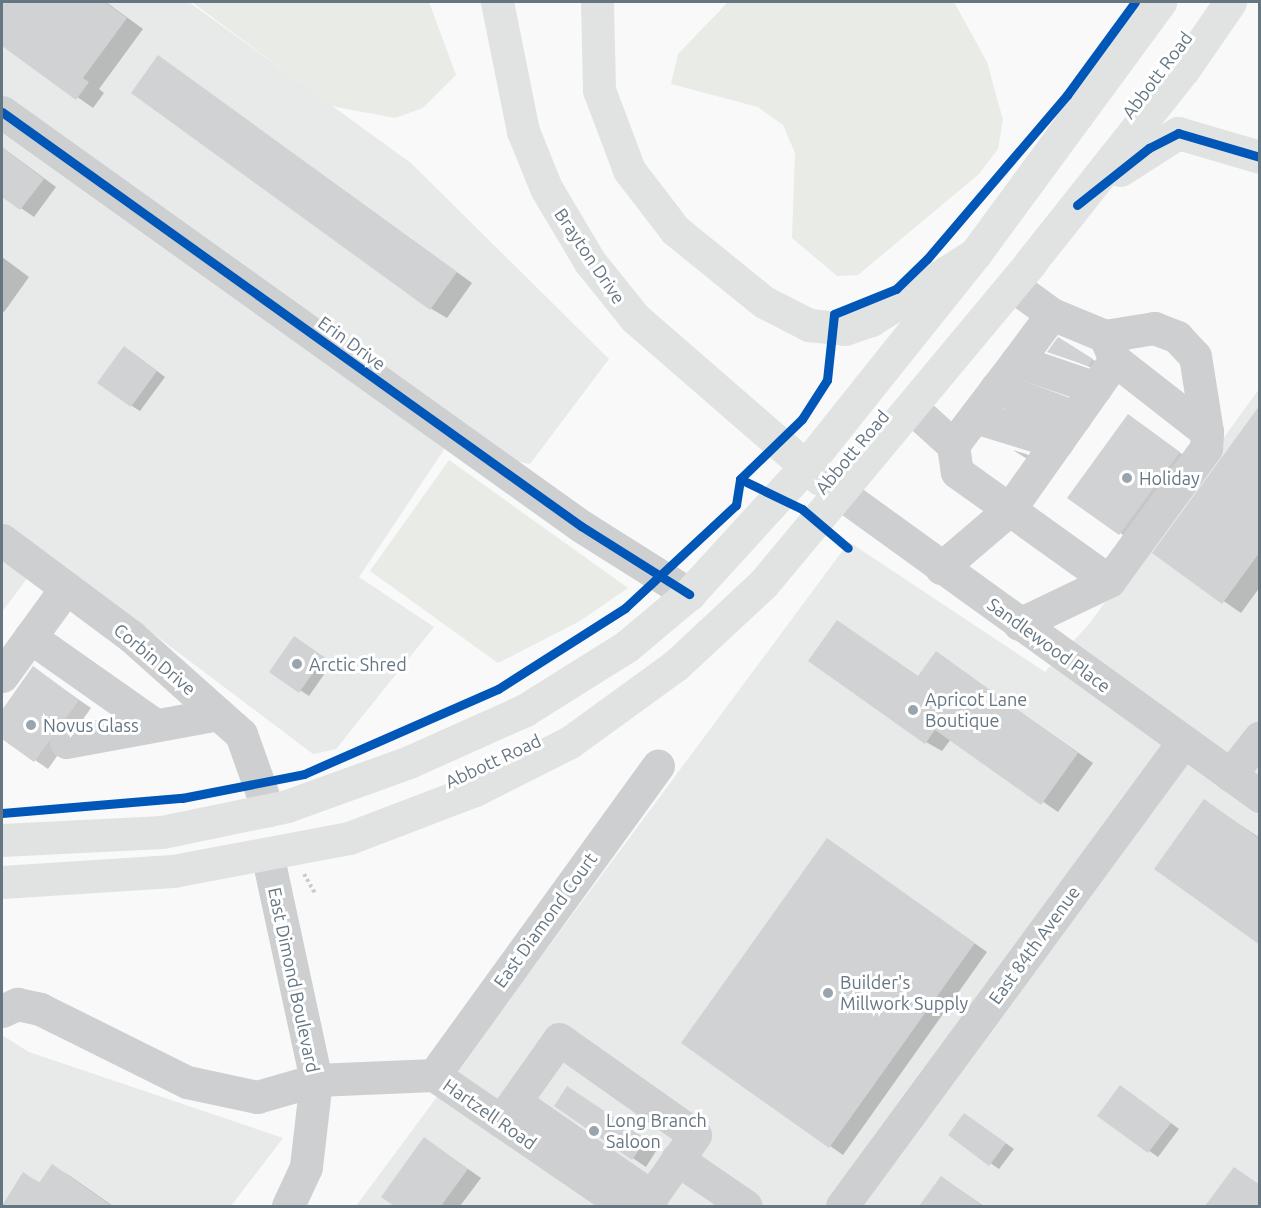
<!DOCTYPE html>
<html>
<head>
<meta charset="utf-8">
<style>
	body { margin:0 }
	#map { position:relative; width:1261px; height:1208px; overflow:hidden; background:#f9f9f9; font-family:Ubuntu,sans-serif }
	div>[style] { position:absolute }
	.built>* { inset:0; background:#e8e9e9 }
	.green>* { inset:0; background:#e8ebe6 }
	.shadow>* { inset:0; background:#0003 }
	.building>* { inset:0; background:#d0d2d3 }
	.path>* { height:4px; margin-top:-2px; transform-origin:0; background:repeating-linear-gradient(90deg,#cbcccd 0 3px,transparent 0 6px) }
	.minor>* { height:33px; margin:-16.5px; padding:0 16.5px; transform-origin:16.5px; border-radius:16.5px; background:#cecfd0 }
	.major>* { height:33px; margin:-16.5px; padding:0 16.5px; transform-origin:16.5px; border-radius:16.5px; background:#e1e2e2 }
	.highway>* { height:33px; margin:-16.5px; padding:0 16.5px; transform-origin:16.5px; border-radius:16.5px; background:#e1e2e2 }
	.cycleway>* { height:9px; margin:-4.5px; padding:0 4.5px; transform-origin:4.5px; border-radius:4.5px; background:#0057b8 }
	.dots>* { width:16px; height:16px; translate:-50% -50%; box-sizing:border-box; border:3px solid #fff; border-radius:50% }
	span { translate:-50% -50%; white-space:nowrap; text-align:center; line-height:1.15; -webkit-text-stroke:6px #fff; paint-order:stroke }
	.street-label { font-size:18px; color:#657683 }
	.poi-label { font-size:18px; color:#657683 }
	.left { translate:0 -50%; text-align:left }
	.frame { position:absolute; inset:0; border:3px solid #657683; pointer-events:none }
</style>
</head>
<body>
<div id="map">
	<div class="built">
		<i style="clip-path:polygon(2px 2px,189px 2px,411px 163px,609px 359px,530px 464px,445px 448px,359px 577px,434px 627px,336px 749px,313px 754px,46px 553px,2px 612px)"></i>
		<i style="clip-path:polygon(1259px 389px,1259px 1206px,356px 1206px,849px 542px,1045px 672px,1090px 623px)"></i>
		<i style="clip-path:polygon(2px 1035px,29px 1052px,283px 1138px,231px 1206px,2px 1206px)"></i>
	</div>
	<div class="green">
		<i style="clip-path:polygon(192px 2px,429px 2px,456px 75px,423px 108px,395px 118px,331px 106px)"></i>
		<i style="clip-path:polygon(728px 2px,954px 2px,987px 62px,1003px 120px,998px 149px,979px 174px,858px 275px,837px 276px,792px 238px,795px 153px,783px 125px,758px 107px,671px 84px,678px 54px)"></i>
		<i style="clip-path:polygon(449px 460px,628px 588px,580px 621px,498px 663px,370px 571px)"></i>
	</div>
	<div class="shadow">
		<i style="clip-path:polygon(2px 2px,106px 2px,143px 29px,99px 89px,104px 93px,93px 108px,2px 44px)"></i>
		<i style="clip-path:polygon(159px 57px,472px 283px,447px 318px,430px 308px)"></i>
		<i style="clip-path:polygon(2px 147px,56px 187px,34px 217px,2px 195px)"></i>
		<i style="clip-path:polygon(2px 257px,29px 277px,4px 312px,2px 311px)"></i>
		<i style="clip-path:polygon(1072px 347px,1105px 367px,1102px 372px,1050px 351px)"></i>
		<i style="clip-path:polygon(133px 353px,165px 377px,140px 411px,132px 406px)"></i>
		<i style="clip-path:polygon(1260px 407px,1260px 587px,1241px 613px,1154px 553px)"></i>
		<i style="clip-path:polygon(1128px 416px,1192px 461px,1133px 542px,1069px 497px)"></i>
		<i style="clip-path:polygon(1013px 450px,1026px 454px,1039px 461px,1037px 465px)"></i>
		<i style="clip-path:polygon(838px 622px,919px 677px,936px 653px,1093px 763px,1058px 812px,951px 739px,942px 751px,926px 742px)"></i>
		<i style="clip-path:polygon(303px 643px,332px 663px,309px 696px,271px 671px)"></i>
		<i style="clip-path:polygon(33px 668px,91px 708px,48px 769px,2px 737px,2px 712px)"></i>
		<i style="clip-path:polygon(1204px 801px,1260px 838px,1260px 943px)"></i>
		<i style="clip-path:polygon(839px 848px,987px 952px,843px 1155px,683px 1043px)"></i>
		<i style="clip-path:polygon(1129px 1092px,1179px 1129px,1158px 1157px,1100px 1116px)"></i>
		<i style="clip-path:polygon(581px 1096px,658px 1148px,646px 1167px,556px 1106px)"></i>
		<i style="clip-path:polygon(973px 1120px,1014px 1149px,999px 1169px,950px 1135px)"></i>
		<i style="clip-path:polygon(425px 1139px,481px 1178px,460px 1206px,397px 1206px,383px 1197px)"></i>
		<i style="clip-path:polygon(53px 1166px,70px 1176px,113px 1206px,2px 1206px,24px 1174px,40px 1183px)"></i>
		<i style="clip-path:polygon(1234px 1169px,1260px 1185px,1260px 1206px,1207px 1206px)"></i>
		<i style="clip-path:polygon(941px 1178px,957px 1188px,984px 1206px,920px 1206px)"></i>
	</div>
	<div class="building">
		<i style="clip-path:polygon(2px 2px,105px 2px,127px 18px,83px 78px,89px 82px,76px 100px,2px 46px)"></i>
		<i style="clip-path:polygon(158px 55px,457px 272px,430px 310px,131px 93px)"></i>
		<i style="clip-path:polygon(2px 147px,44px 179px,20px 210px,2px 197px)"></i>
		<i style="clip-path:polygon(1058px 337px,1093px 359px,1088px 366px,1047px 352px)"></i>
		<i style="clip-path:polygon(124px 346px,157px 371px,131px 407px,97px 383px)"></i>
		<i style="clip-path:polygon(1260px 405px,1260px 552px,1222px 604px,1152px 553px)"></i>
		<i style="clip-path:polygon(1128px 414px,1180px 452px,1119px 535px,1067px 498px)"></i>
		<i style="clip-path:polygon(837px 620px,918px 676px,936px 651px,1078px 753px,1041px 805px,935px 730px,925px 744px,808px 661px)"></i>
		<i style="clip-path:polygon(294px 636px,324px 657px,299px 693px,269px 672px)"></i>
		<i style="clip-path:polygon(33px 666px,79px 700px,34px 762px,2px 739px,2px 710px)"></i>
		<i style="clip-path:polygon(1204px 799px,1260px 839px,1260px 945px,1154px 869px)"></i>
		<i style="clip-path:polygon(827px 838px,975px 943px,829px 1148px,681px 1043px)"></i>
		<i style="clip-path:polygon(1120px 1085px,1171px 1123px,1148px 1153px,1097px 1116px)"></i>
		<i style="clip-path:polygon(567px 1086px,646px 1139px,632px 1160px,554px 1106px)"></i>
		<i style="clip-path:polygon(964px 1113px,1006px 1143px,989px 1166px,948px 1135px)"></i>
		<i style="clip-path:polygon(424px 1137px,468px 1169px,441px 1206px,394px 1206px,381px 1197px)"></i>
		<i style="clip-path:polygon(52px 1164px,112px 1206px,2px 1206px,23px 1172px,39px 1183px)"></i>
		<i style="clip-path:polygon(1234px 1167px,1260px 1185px,1260px 1206px,1205px 1206px)"></i>
		<i style="clip-path:polygon(941px 1176px,983px 1206px,919px 1206px)"></i>
	</div>
	<div class="path">
		<i style="left:304px;top:874px;width:22px;rotate:60deg"></i>
	</div>
	<div class="minor">
		<i style="left:2px;top:112px;width:712px;rotate:35.57deg"></i>
		<i style="left:581px;top:526px;width:128px;rotate:32.2deg"></i>
		<i style="left:1052px;top:314px;width:59px;rotate:126.7deg"></i>
		<i style="left:1017px;top:361px;width:83px;rotate:18.9deg"></i>
		<i style="left:1105px;top:336px;width:50px;rotate:-9.3deg"></i>
		<i style="left:1154px;top:328px;width:25px;rotate:21deg"></i>
		<i style="left:1177px;top:337px;width:26px;rotate:47deg"></i>
		<i style="left:1195px;top:356px;width:77px;rotate:81deg"></i>
		<i style="left:996px;top:388px;width:84px;rotate:20.2deg"></i>
		<i style="left:911px;top:407px;width:57px;rotate:42.1deg"></i>
		<i style="left:953px;top:445px;width:27px;rotate:82deg"></i>
		<i style="left:957px;top:472px;width:187px;rotate:35.6deg"></i>
		<i style="left:1109px;top:581px;width:165px;rotate:-53.9deg"></i>
		<i style="left:1206px;top:448px;width:16px;rotate:-86deg"></i>
		<i style="left:1207px;top:432px;width:117px;rotate:-142deg"></i>
		<i style="left:1115px;top:360px;width:26px;rotate:-113deg"></i>
		<i style="left:1105px;top:336px;width:57px;rotate:-157.5deg"></i>
		<i style="left:1052px;top:314px;width:49px;rotate:-144.1deg"></i>
		<i style="left:975px;top:417px;width:86px;rotate:17deg"></i>
		<i style="left:953px;top:445px;width:106px;rotate:-52.7deg"></i>
		<i style="left:840px;top:493px;width:518px;rotate:35.81deg"></i>
		<i style="left:2px;top:540px;width:162px;rotate:36.7deg"></i>
		<i style="left:132px;top:637px;width:146px;rotate:41.7deg"></i>
		<i style="left:241px;top:734px;width:81px;rotate:70.4deg"></i>
		<i style="left:941px;top:568px;width:89px;rotate:-40.5deg"></i>
		<i style="left:1009px;top:510px;width:184px;rotate:-54.8deg"></i>
		<i style="left:1019px;top:624px;width:100px;rotate:-25.5deg"></i>
		<i style="left:30px;top:637px;width:153px;rotate:35.1deg"></i>
		<i style="left:2px;top:676px;width:109px;rotate:-54deg"></i>
		<i style="left:66px;top:742px;width:155px;rotate:-10.4deg"></i>
		<i style="left:1230px;top:775px;width:48px;rotate:-51.7deg"></i>
		<i style="left:268px;top:858px;width:227px;rotate:77.8deg"></i>
		<i style="left:316px;top:1080px;width:88px;rotate:96.6deg"></i>
		<i style="left:306px;top:1167px;width:43px;rotate:114.8deg"></i>
		<i style="left:2px;top:1011px;width:17px;rotate:-25deg"></i>
		<i style="left:17px;top:1004px;width:24px;rotate:12deg"></i>
		<i style="left:40px;top:1009px;width:164px;rotate:26.4deg"></i>
		<i style="left:187px;top:1082px;width:72px;rotate:12.1deg"></i>
		<i style="left:257px;top:1097px;width:61px;rotate:-16.1deg"></i>
		<i style="left:316px;top:1080px;width:118px;rotate:-2.4deg"></i>
		<i style="left:434px;top:1075px;width:232px;rotate:34.4deg"></i>
		<i style="left:434px;top:1075px;width:382px;rotate:-54.1deg"></i>
		<i style="left:515px;top:1102px;width:167px;rotate:34.7deg"></i>
		<i style="left:501px;top:1121px;width:100px;rotate:-54.7deg"></i>
		<i style="left:559px;top:1039px;width:166px;rotate:35.2deg"></i>
		<i style="left:695px;top:1135px;width:87px;rotate:125.2deg"></i>
		<i style="left:677px;top:1159px;width:83px;rotate:34.3deg"></i>
		<i style="left:842px;top:1206px;width:576px;rotate:-53.69deg"></i>
	</div>
	<div class="major">
		<i style="left:497px;top:2px;width:132px;rotate:78.6deg"></i>
		<i style="left:523px;top:131px;width:61px;rotate:68deg"></i>
		<i style="left:546px;top:188px;width:86px;rotate:59.3deg"></i>
		<i style="left:590px;top:262px;width:72px;rotate:51.2deg"></i>
		<i style="left:635px;top:318px;width:245px;rotate:41deg"></i>
		<i style="left:1120px;top:170px;width:69px;rotate:-32.5deg"></i>
		<i style="left:1178px;top:133px;width:85px;rotate:16.3deg"></i>
		<i style="left:2px;top:840px;width:160px;rotate:-2.9deg"></i>
		<i style="left:162px;top:832px;width:128px;rotate:-11.7deg"></i>
		<i style="left:287px;top:806px;width:130px;rotate:-19.8deg"></i>
		<i style="left:409px;top:762px;width:127px;rotate:-24.1deg"></i>
		<i style="left:525px;top:710px;width:120px;rotate:-32.1deg"></i>
		<i style="left:627px;top:646px;width:81px;rotate:-40deg"></i>
		<i style="left:689px;top:594px;width:171px;rotate:-47.6deg"></i>
		<i style="left:804px;top:468px;width:274px;rotate:-51.4deg"></i>
		<i style="left:975px;top:254px;width:313px;rotate:-53.7deg"></i>
		<i style="left:2px;top:882px;width:171px;rotate:-3.7deg"></i>
		<i style="left:173px;top:871px;width:179px;rotate:-10.6deg"></i>
		<i style="left:349px;top:838px;width:135px;rotate:-20.9deg"></i>
		<i style="left:475px;top:790px;width:106px;rotate:-26.8deg"></i>
		<i style="left:570px;top:742px;width:131px;rotate:-36deg"></i>
		<i style="left:676px;top:665px;width:119px;rotate:-43deg"></i>
		<i style="left:763px;top:584px;width:418px;rotate:-50.2deg"></i>
		<i style="left:1030px;top:263px;width:248px;rotate:-51.6deg"></i>
		<i style="left:1184px;top:69px;width:81px;rotate:-55.5deg"></i>
	</div>
	<div class="highway">
		<i style="left:597px;top:2px;width:88px;rotate:88.7deg"></i>
		<i style="left:599px;top:90px;width:85px;rotate:69.4deg"></i>
		<i style="left:629px;top:170px;width:76px;rotate:52.5deg"></i>
		<i style="left:675px;top:230px;width:114px;rotate:39deg"></i>
		<i style="left:764px;top:302px;width:51px;rotate:27.1deg"></i>
		<i style="left:809px;top:325px;width:36px;rotate:6deg"></i>
		<i style="left:845px;top:329px;width:28px;rotate:-19deg"></i>
		<i style="left:871px;top:320px;width:123px;rotate:-32.4deg"></i>
	</div>
	<div class="cycleway">
		<i style="left:2px;top:112px;width:712px;rotate:35.57deg"></i>
		<i style="left:581px;top:526px;width:128px;rotate:32.2deg"></i>
		<i style="left:1077px;top:205px;width:92px;rotate:-38.4deg"></i>
		<i style="left:1149px;top:148px;width:33px;rotate:-27deg"></i>
		<i style="left:1178px;top:133px;width:85px;rotate:16.3deg"></i>
		<i style="left:740px;top:479px;width:69px;rotate:25.8deg"></i>
		<i style="left:802px;top:509px;width:60px;rotate:40.3deg"></i>
		<i style="left:2px;top:813px;width:181px;rotate:-4.8deg"></i>
		<i style="left:182px;top:798px;width:124px;rotate:-11.1deg"></i>
		<i style="left:304px;top:774px;width:212px;rotate:-23.7deg"></i>
		<i style="left:498px;top:689px;width:151px;rotate:-32.5deg"></i>
		<i style="left:625px;top:608px;width:151px;rotate:-42.9deg"></i>
		<i style="left:736px;top:505px;width:26px;rotate:-81deg"></i>
		<i style="left:740px;top:479px;width:86px;rotate:-44.1deg"></i>
		<i style="left:802px;top:419px;width:46px;rotate:-57.3deg"></i>
		<i style="left:827px;top:380px;width:66px;rotate:-83.9deg"></i>
		<i style="left:834px;top:314px;width:67px;rotate:-22deg"></i>
		<i style="left:896px;top:289px;width:43px;rotate:-44.1deg"></i>
		<i style="left:927px;top:259px;width:216px;rotate:-49.5deg"></i>
		<i style="left:1067px;top:95px;width:115px;rotate:-53.8deg"></i>
	</div>
	<div class="dots">
		<i style="left:1127px;top:478px;background:#99a4ac"></i>
		<i style="left:297px;top:664px;background:#99a4ac"></i>
		<i style="left:913px;top:710px;background:#99a4ac"></i>
		<i style="left:31px;top:725px;background:#99a4ac"></i>
		<i style="left:828px;top:993px;background:#99a4ac"></i>
		<i style="left:594px;top:1131px;background:#99a4ac"></i>
	</div>
	<div class="street-label">
		<span style="left:1157px;top:75px;rotate:-53deg">Abbott Road</span>
		<span style="left:590px;top:256px;rotate:56deg">Brayton Drive</span>
		<span style="left:352px;top:343px;rotate:36deg">Erin Drive</span>
		<span style="left:852px;top:452px;rotate:-50deg">Abbott Road</span>
		<span style="left:1049px;top:645px;rotate:36deg">Sandlewood Place</span>
		<span style="left:155px;top:659px;rotate:40deg">Corbin Drive</span>
		<span style="left:493px;top:761px;rotate:-25deg">Abbott Road</span>
		<span style="left:545px;top:920px;rotate:-54deg">East Diamond Court</span>
		<span style="left:1034px;top:945px;rotate:-54deg">East 84th Avenue</span>
		<span style="left:294px;top:980px;rotate:78deg">East Dimond Boulevard</span>
		<span style="left:490px;top:1114px;rotate:35deg">Hartzell Road</span>
	</div>
	<div class="poi-label">
		<span class="left" style="left:1139px;top:478px">Holiday</span>
		<span class="left" style="left:309px;top:664px">Arctic Shred</span>
		<span class="left" style="left:925px;top:710px">Apricot Lane<br>Boutique</span>
		<span class="left" style="left:43px;top:725px">Novus Glass</span>
		<span class="left" style="left:840px;top:993px">Builder's<br>Millwork Supply</span>
		<span class="left" style="left:606px;top:1131px">Long Branch<br>Saloon</span>
	</div>
	<div class="frame"></div>
</div>
</body>
</html>
